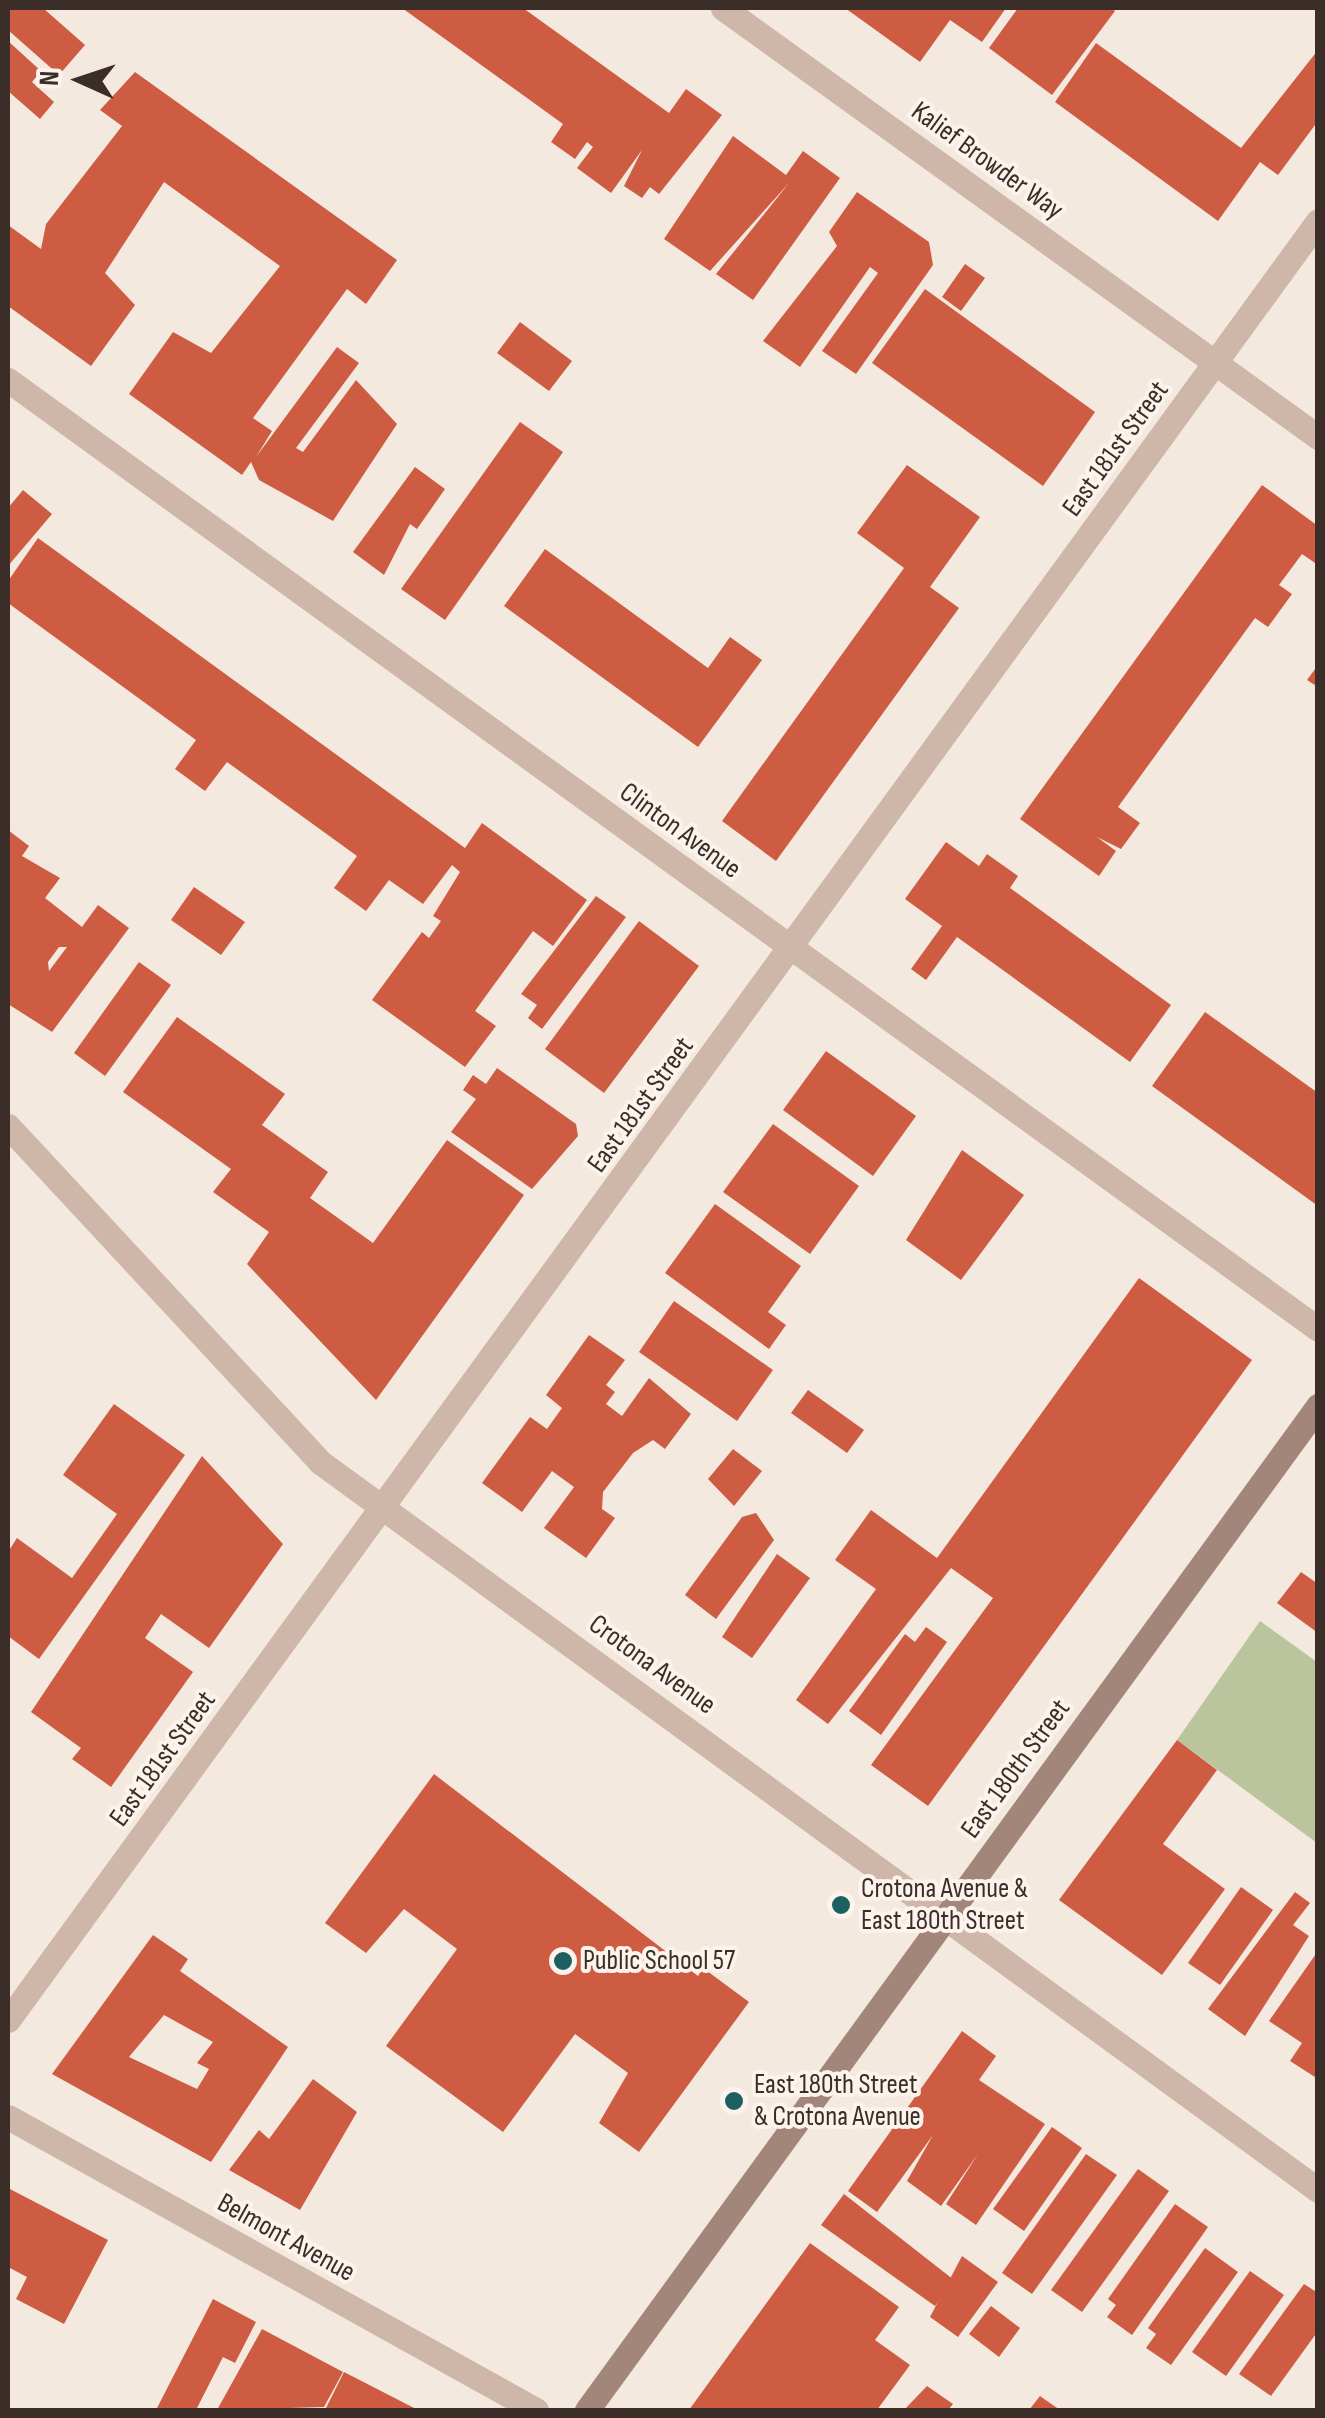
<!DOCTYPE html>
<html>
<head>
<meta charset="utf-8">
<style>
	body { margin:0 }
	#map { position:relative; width:1325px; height:2418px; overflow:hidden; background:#f4e9df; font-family:"Sofia Sans Condensed",sans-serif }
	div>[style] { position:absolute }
	.green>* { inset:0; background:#bac59d }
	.building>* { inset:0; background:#cd5c43 }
	.minor>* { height:25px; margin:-12.5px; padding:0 12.5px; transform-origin:12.5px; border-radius:12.5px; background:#ceb7a9 }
	.tertiary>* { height:25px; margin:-12.5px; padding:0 12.5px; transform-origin:12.5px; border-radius:12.5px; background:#ceb7a9 }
	.secondary>* { height:25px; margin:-12.5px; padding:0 12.5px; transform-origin:12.5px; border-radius:12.5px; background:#a2867a }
	.dots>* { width:28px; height:28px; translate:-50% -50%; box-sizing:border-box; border:5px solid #fbf3ec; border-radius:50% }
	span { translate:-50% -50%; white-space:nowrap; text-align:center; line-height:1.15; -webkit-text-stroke:8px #fbf3ec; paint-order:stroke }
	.street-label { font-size:28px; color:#3b2e29 }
	.poi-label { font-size:28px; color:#3b2e29 }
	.left { translate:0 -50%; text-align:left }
	.frame { position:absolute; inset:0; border:10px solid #3b2e29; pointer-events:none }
	.north { position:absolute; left:30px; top:30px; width:100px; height:100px; -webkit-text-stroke:8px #fbf3ec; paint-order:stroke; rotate:273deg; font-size:28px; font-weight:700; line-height:40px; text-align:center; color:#3b2e29 }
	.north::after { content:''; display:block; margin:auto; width:35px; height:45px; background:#3b2e29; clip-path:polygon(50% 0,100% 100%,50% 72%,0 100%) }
</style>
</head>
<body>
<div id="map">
	<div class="green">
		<i style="clip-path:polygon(1260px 1621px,1317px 1662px,1317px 1843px,1177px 1740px)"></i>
	</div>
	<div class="building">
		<i style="clip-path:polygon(8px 8px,43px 8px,85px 45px,59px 75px,8px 30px)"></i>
		<i style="clip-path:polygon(402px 8px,523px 8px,669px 113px,686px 89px,722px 115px,659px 194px,650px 187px,642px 198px,624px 186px,642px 150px,611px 193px,577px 168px,593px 147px,587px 142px,575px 159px,551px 142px,563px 124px)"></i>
		<i style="clip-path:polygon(845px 8px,958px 9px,1006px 8px,982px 42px,950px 20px,920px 62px)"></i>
		<i style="clip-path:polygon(1018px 8px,1110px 8px,1115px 11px,1052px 95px,989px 48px)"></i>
		<i style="clip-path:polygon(8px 41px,41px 71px,32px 82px,54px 102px,40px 119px,8px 91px)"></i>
		<i style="clip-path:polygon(1096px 43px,1241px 148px,1318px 50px,1318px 121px,1278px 175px,1260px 162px,1218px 221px,1055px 102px)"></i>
		<i style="clip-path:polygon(135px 72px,397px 260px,366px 304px,347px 289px,253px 418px,272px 431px,256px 457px,337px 347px,359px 363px,296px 448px,303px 452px,356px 380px,397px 424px,333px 521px,259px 480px,251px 462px,242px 475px,129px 394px,173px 332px,211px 353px,280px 266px,164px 182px,105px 273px,135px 305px,91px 366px,8px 306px,8px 225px,41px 249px,46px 224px,122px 126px,100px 110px)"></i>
		<i style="clip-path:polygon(733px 136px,786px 175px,803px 151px,840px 178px,753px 300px,716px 274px,789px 183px,710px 271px,664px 239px)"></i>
		<i style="clip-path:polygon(857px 192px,929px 242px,933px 265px,856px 374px,822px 351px,878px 273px,870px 267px,800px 367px,763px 341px,837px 246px,829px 232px)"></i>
		<i style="clip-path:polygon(965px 264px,985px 278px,961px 311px,942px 297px)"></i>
		<i style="clip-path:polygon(925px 289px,1095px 412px,1043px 486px,872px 363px)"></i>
		<i style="clip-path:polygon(520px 322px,572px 361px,549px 391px,497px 353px)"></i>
		<i style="clip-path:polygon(520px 422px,563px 452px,445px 620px,401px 589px)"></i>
		<i style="clip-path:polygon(907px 465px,980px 517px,930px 587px,959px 608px,776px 861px,722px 821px,904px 568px,857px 533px)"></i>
		<i style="clip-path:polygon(415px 467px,445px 489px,417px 529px,410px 524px,384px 575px,353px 552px)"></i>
		<i style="clip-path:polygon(1262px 485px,1318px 526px,1318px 565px,1302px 554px,1279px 585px,1292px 594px,1268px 627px,1255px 618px,1118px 807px,1140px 823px,1121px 849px,1097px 837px,1116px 851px,1099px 876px,1020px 819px)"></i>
		<i style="clip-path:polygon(23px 490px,52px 514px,8px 566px,8px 508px)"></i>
		<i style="clip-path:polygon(38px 538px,465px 848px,482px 823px,587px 900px,553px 946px,533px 931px,475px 1011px,496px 1026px,465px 1067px,372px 1000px,422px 932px,429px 938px,441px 921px,433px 916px,460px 872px,452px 865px,423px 904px,389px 880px,366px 911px,334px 888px,357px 856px,227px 762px,205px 791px,175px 769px,196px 740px,8px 603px,8px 581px)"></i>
		<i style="clip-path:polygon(545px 549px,708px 668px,730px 637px,762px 660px,698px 747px,504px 606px)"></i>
		<i style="clip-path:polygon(1318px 665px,1318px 687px,1307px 680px)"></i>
		<i style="clip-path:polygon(evenodd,8px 830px,29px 846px,22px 856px,60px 878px,45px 898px,82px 927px,98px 905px,129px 928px,52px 1032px,8px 1004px,8px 830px,59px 947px,67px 947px,49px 971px,48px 962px,59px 947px)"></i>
		<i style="clip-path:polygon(946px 842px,979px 866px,987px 854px,1018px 876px,1010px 888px,1171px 1005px,1130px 1062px,957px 937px,926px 980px,911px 969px,942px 926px,905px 899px)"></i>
		<i style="clip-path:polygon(194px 887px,245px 922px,221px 955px,171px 920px)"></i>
		<i style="clip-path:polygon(596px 896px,626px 917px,542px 1029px,528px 1018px,537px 1005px,521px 994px)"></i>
		<i style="clip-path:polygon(639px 921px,699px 966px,604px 1093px,545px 1049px)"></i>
		<i style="clip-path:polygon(139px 962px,171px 985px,105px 1076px,74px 1053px)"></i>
		<i style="clip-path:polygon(1205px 1012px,1318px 1093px,1318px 1206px,1152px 1086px)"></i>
		<i style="clip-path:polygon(177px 1017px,285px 1094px,262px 1125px,328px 1172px,310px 1198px,373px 1243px,447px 1140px,524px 1195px,376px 1400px,247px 1264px,269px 1232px,213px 1192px,231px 1169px,123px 1092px)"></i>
		<i style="clip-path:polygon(826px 1051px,916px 1116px,873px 1176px,783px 1110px)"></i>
		<i style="clip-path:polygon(497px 1068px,576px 1124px,578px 1136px,532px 1189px,451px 1132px,476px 1099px,463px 1090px,473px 1075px,486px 1084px)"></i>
		<i style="clip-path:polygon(773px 1124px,859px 1186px,810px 1254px,723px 1192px)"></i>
		<i style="clip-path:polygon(962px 1150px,1024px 1195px,961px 1280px,906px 1240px)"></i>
		<i style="clip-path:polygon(715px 1204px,801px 1266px,768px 1312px,786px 1325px,769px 1349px,665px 1273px)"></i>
		<i style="clip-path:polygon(1139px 1278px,1252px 1360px,928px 1806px,871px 1765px,993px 1598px,951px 1568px,828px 1724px,796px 1700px,876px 1589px,835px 1560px,871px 1510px,937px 1558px)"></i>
		<i style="clip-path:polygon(674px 1301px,773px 1370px,737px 1421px,639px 1352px)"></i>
		<i style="clip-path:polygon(589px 1335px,625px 1360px,606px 1385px,615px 1392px,606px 1404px,622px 1416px,649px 1378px,691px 1414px,665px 1449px,653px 1440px,633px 1453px,603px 1492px,602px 1509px,615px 1518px,586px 1558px,544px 1528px,574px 1487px,552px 1471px,522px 1512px,482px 1483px,530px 1417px,547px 1429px,562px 1408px,546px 1395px)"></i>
		<i style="clip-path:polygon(808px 1390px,864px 1430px,847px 1453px,791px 1413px)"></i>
		<i style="clip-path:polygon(114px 1404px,185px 1455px,39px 1659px,8px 1636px,8px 1552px,17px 1538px,72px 1578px,117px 1514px,63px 1475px)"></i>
		<i style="clip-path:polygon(733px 1449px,762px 1471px,734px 1506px,708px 1479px)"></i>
		<i style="clip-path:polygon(202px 1456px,283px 1544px,209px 1648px,161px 1614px,145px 1638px,193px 1672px,111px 1787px,72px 1759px,81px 1748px,31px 1712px)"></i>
		<i style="clip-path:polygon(756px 1513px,774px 1540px,716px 1619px,685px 1595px,742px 1517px)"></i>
		<i style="clip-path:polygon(777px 1554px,810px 1578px,752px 1658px,722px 1637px)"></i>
		<i style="clip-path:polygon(1301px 1572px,1318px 1584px,1318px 1633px,1277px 1603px)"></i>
		<i style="clip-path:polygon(926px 1627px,947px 1642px,881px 1735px,849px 1711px,905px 1634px,915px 1642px)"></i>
		<i style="clip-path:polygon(1177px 1740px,1217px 1770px,1163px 1844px,1225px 1889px,1162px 1975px,1059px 1900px)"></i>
		<i style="clip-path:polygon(434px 1774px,698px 1976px,703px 1968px,749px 2002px,639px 2152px,599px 2123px,628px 2073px,575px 2034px,503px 2132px,386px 2046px,457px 1949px,404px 1909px,366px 1953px,325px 1923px)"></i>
		<i style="clip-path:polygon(1241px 1887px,1273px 1910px,1220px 1985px,1188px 1963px)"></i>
		<i style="clip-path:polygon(1295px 1892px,1310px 1903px,1293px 1925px,1309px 1936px,1245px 2036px,1208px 2009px)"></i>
		<i style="clip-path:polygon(evenodd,153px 1935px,188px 1959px,180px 1971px,288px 2047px,211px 2162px,52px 2074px,153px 1935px,164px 2015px,213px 2042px,197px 2063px,209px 2069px,197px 2089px,129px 2057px,164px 2015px)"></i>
		<i style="clip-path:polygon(1318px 1951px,1318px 2079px,1290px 2061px,1302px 2043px,1269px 2021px)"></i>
		<i style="clip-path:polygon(962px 2031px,996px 2056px,979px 2080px,1045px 2124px,976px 2225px,946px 2204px,978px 2154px,941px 2206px,907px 2181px,933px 2135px,877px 2212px,848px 2191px)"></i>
		<i style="clip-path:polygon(313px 2079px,357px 2112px,300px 2210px,229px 2170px,259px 2130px,269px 2139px)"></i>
		<i style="clip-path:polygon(1052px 2127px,1082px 2148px,1024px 2231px,993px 2209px)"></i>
		<i style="clip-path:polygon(1086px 2154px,1117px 2175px,1032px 2294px,1002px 2273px)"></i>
		<i style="clip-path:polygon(1138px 2169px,1169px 2191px,1082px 2312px,1051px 2290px)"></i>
		<i style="clip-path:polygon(8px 2188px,108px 2240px,64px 2324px,16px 2299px,27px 2277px,8px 2267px)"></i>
		<i style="clip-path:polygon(844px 2194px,954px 2280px,935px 2306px,821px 2225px)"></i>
		<i style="clip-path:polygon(1175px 2204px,1208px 2227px,1132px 2335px,1107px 2317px,1116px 2305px,1108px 2299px)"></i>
		<i style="clip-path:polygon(810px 2243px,899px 2307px,875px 2340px,910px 2365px,877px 2410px,689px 2410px)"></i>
		<i style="clip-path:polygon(1205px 2248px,1238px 2272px,1171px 2365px,1146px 2348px,1156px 2334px,1148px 2328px)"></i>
		<i style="clip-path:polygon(962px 2256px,998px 2282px,958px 2337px,930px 2317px)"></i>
		<i style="clip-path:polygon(1250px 2271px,1284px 2295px,1226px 2376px,1192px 2352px)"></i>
		<i style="clip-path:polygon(1304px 2284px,1318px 2293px,1318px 2331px,1271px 2396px,1239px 2374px)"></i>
		<i style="clip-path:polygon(213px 2299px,256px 2322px,235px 2363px,223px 2357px,196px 2410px,156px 2410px)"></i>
		<i style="clip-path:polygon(991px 2306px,1020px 2328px,999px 2357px,969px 2334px)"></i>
		<i style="clip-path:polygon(262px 2329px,343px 2372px,324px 2407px,217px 2410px)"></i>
		<i style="clip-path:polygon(344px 2372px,418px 2410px,325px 2410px)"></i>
		<i style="clip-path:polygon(927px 2386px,953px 2404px,948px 2410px,904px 2410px)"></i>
		<i style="clip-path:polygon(1040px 2396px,1060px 2410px,1029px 2410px)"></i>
	</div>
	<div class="minor">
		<i style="left:723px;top:8px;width:734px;rotate:35.79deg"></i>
		<i style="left:8px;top:380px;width:1618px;rotate:35.92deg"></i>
		<i style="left:8px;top:2020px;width:2225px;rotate:-53.94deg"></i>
		<i style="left:8px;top:2117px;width:604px;rotate:29.03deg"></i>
	</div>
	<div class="tertiary">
		<i style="left:8px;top:1126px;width:459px;rotate:47.1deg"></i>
		<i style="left:320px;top:1462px;width:1235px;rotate:36.11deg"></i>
	</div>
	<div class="secondary">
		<i style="left:587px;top:2410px;width:1242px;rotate:-53.94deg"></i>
	</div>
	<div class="dots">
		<i style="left:841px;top:1905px;background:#1c5f5f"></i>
		<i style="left:563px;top:1961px;background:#1c5f5f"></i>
		<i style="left:734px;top:2101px;background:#1c5f5f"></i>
	</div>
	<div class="street-label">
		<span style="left:987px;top:161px;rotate:36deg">Kalief Browder Way</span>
		<span style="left:1116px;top:449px;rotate:-54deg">East 181st Street</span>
		<span style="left:680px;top:831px;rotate:36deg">Clinton Avenue</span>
		<span style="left:641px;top:1105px;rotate:-54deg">East 181st Street</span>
		<span style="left:652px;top:1665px;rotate:36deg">Crotona Avenue</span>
		<span style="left:163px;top:1759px;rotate:-54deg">East 181st Street</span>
		<span style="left:1016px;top:1769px;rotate:-54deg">East 180th Street</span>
		<span style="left:286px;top:2238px;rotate:29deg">Belmont Avenue</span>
	</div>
	<div class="poi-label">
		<span class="left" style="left:861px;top:1905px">Crotona Avenue &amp;<br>East 180th Street</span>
		<span class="left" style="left:583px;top:1961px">Public School 57</span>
		<span class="left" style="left:754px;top:2101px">East 180th Street<br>&amp; Crotona Avenue</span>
	</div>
	<div class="frame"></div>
	<div class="north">N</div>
</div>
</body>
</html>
